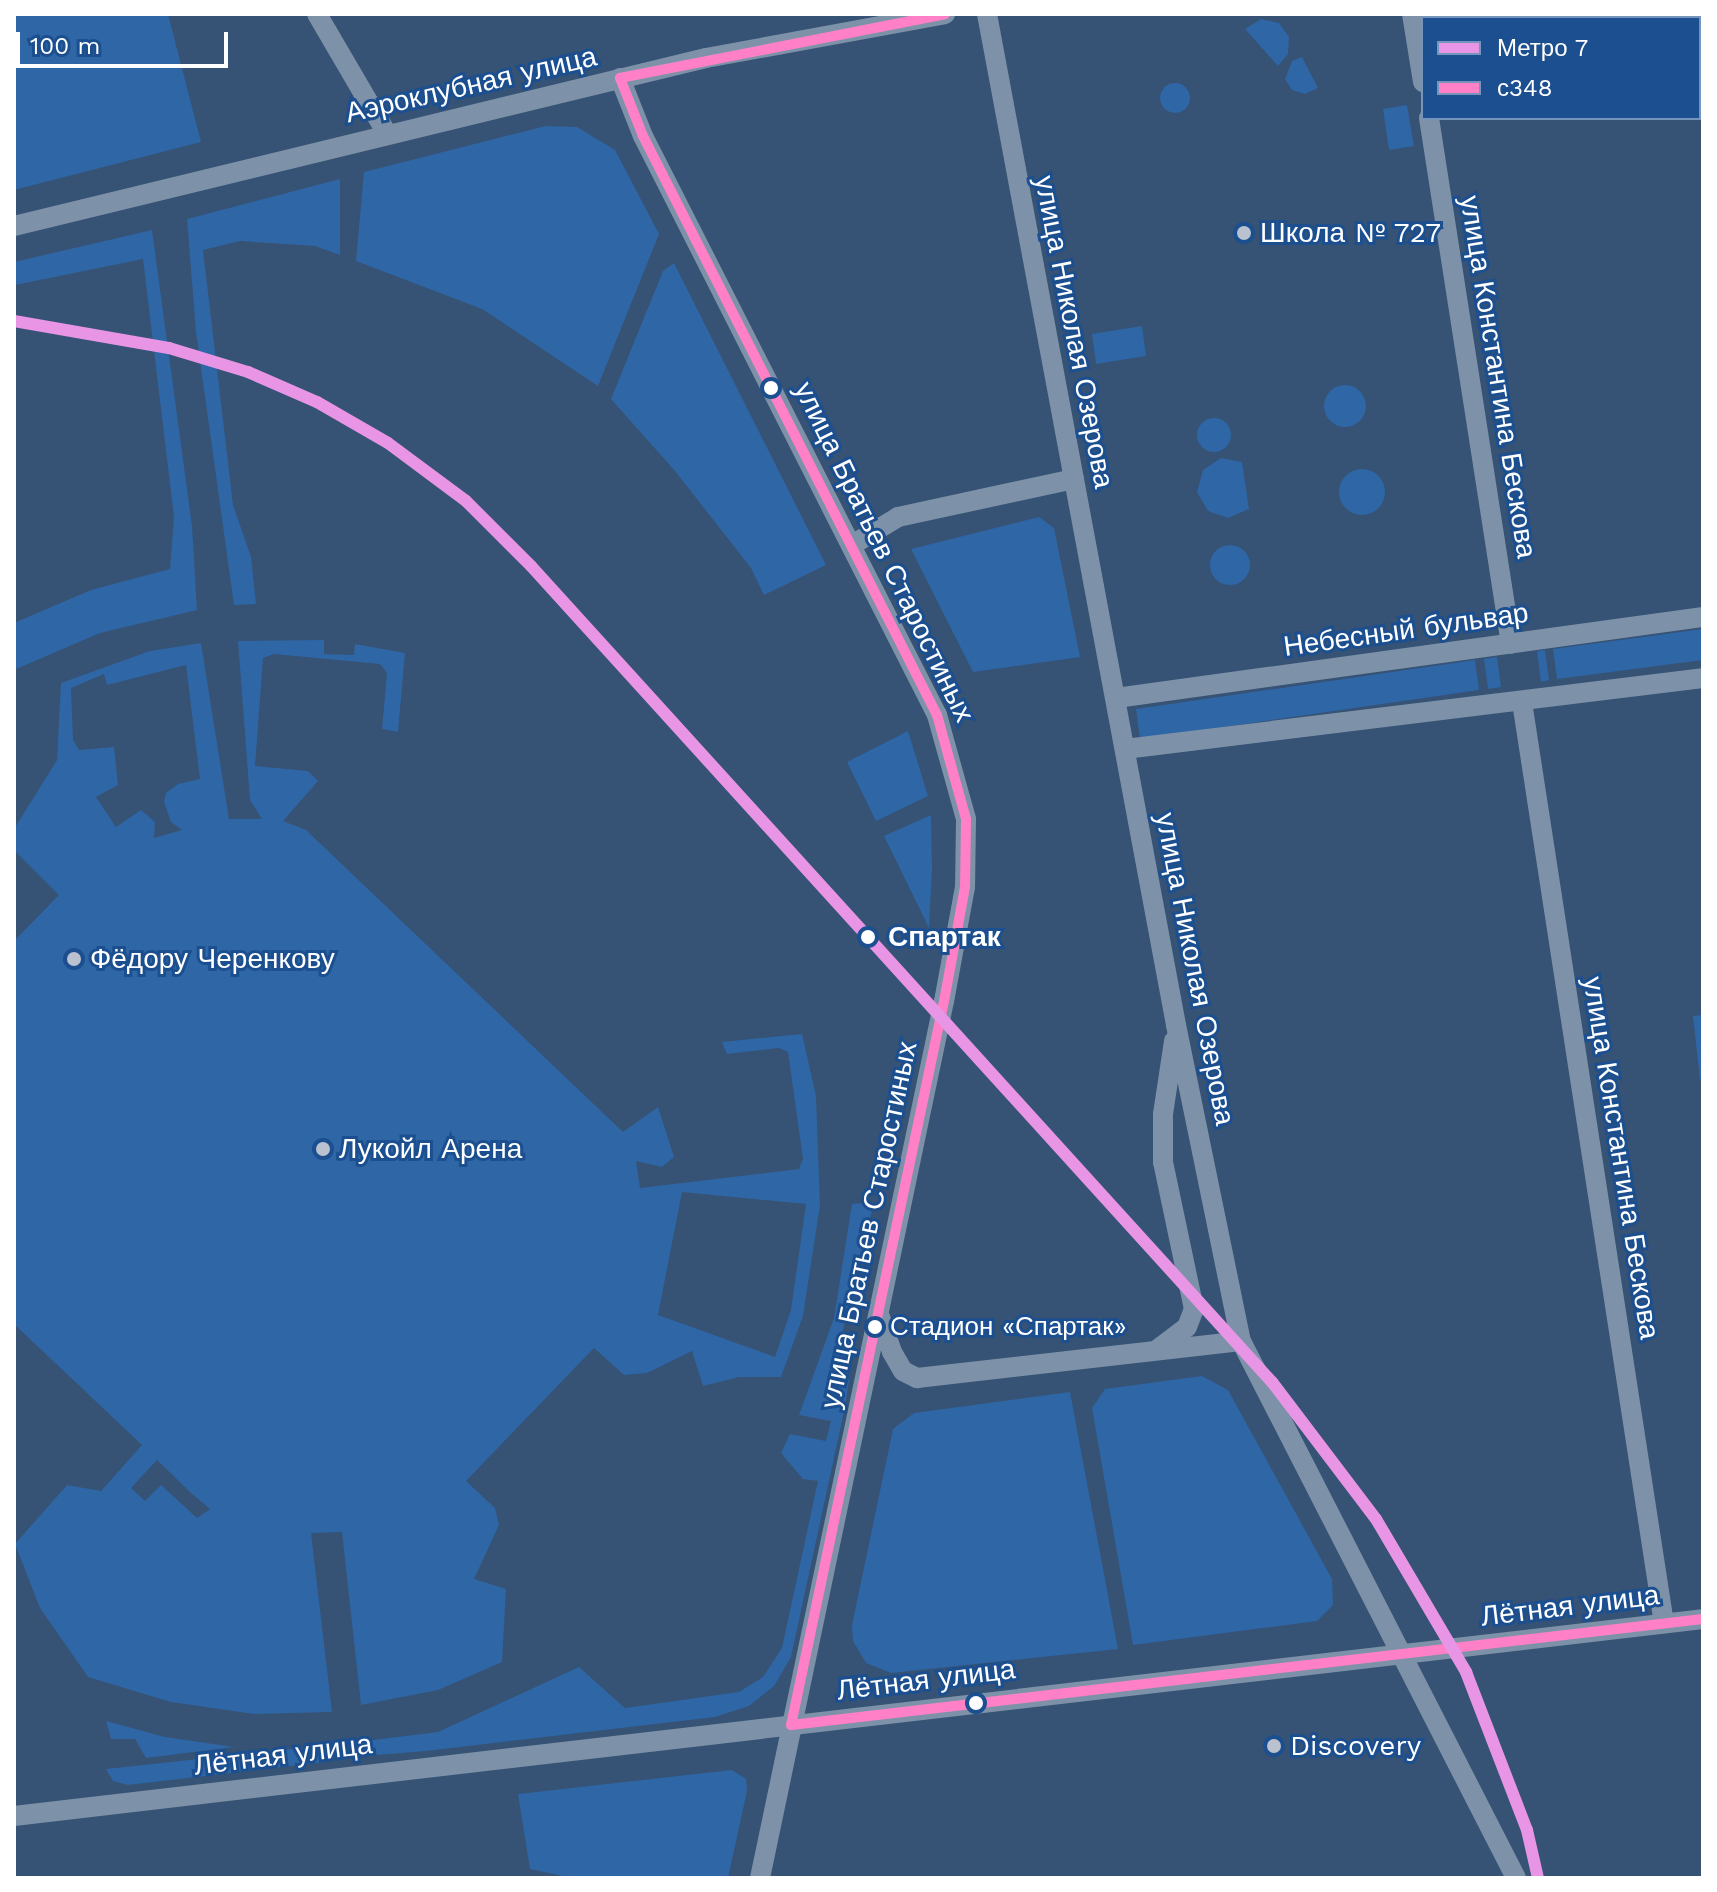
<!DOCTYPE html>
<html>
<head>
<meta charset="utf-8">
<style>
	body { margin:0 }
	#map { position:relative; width:1717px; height:1892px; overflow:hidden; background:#365274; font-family:"Work Sans",sans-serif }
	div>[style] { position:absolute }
	.green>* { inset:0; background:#2f66a5 }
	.round { border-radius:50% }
	.minor>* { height:20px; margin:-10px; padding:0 10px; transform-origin:10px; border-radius:10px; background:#7d92a8 }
	.bus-1>* { height:10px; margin:-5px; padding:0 5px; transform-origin:5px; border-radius:5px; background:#ff80c6 }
	.metro-1>* { height:12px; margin:-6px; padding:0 6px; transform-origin:6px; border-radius:6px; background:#e995e5 }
	.dots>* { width:22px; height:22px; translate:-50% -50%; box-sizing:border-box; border:4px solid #1b4f8f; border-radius:50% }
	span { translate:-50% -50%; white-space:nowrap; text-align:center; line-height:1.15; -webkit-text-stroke:6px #1b4f8f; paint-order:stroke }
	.bus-label { font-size:26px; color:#fff }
	.left { translate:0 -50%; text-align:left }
	.street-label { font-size:28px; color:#fff }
	.poi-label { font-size:28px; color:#fff }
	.stop-label { font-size:28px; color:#fff; font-weight:700 }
	.frame { position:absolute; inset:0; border:16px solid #fff; pointer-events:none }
	.legend { position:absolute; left:1421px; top:16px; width:280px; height:104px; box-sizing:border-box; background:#1b4f8f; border:2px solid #7695bc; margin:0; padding:10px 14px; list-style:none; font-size:24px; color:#fff }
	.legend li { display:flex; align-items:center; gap:16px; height:40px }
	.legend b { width:40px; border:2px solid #7695bc }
	.scale { position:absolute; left:16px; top:32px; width:212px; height:36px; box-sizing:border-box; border:4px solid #fff; border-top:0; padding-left:10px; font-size:24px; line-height:28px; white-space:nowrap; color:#fff; -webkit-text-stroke:6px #1b4f8f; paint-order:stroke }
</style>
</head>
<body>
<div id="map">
	<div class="green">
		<i style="clip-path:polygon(14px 14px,168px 14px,201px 142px,14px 190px)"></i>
		<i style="clip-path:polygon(1261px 19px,1279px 23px,1289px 37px,1288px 54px,1278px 66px,1245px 29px)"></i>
		<i style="clip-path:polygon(1302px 57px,1318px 88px,1305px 94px,1292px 90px,1285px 79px,1292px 61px)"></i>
		<i class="round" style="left:1160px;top:83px;width:30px;height:30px"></i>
		<i style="clip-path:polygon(1407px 105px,1414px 146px,1389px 150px,1383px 109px)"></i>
		<i style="clip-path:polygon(546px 126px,577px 127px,615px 150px,659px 234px,598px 386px,482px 309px,356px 261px,364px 172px)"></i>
		<i style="clip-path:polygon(340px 179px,340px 255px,315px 246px,240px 241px,203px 250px,233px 505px,251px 557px,256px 604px,234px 605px,196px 332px,187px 219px)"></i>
		<i style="clip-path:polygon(152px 230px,192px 526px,197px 610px,100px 633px,14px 670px,14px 623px,91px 590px,170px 569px,174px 517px,143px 259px,15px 285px,14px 297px,14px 262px)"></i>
		<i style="clip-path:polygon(674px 263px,826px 565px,764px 595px,751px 568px,675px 471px,611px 399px,663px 271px)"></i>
		<i style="clip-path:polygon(1142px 326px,1146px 356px,1096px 364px,1092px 334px)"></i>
		<i class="round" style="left:1324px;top:385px;width:42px;height:42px"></i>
		<i class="round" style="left:1197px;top:418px;width:34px;height:34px"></i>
		<i style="clip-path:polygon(1221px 458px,1242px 462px,1249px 509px,1228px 518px,1208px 511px,1197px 492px,1203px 470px)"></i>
		<i class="round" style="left:1339px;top:469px;width:46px;height:46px"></i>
		<i style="clip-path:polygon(1039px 517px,1054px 528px,1080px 657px,973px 672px,911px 549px)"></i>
		<i class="round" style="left:1210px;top:545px;width:40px;height:40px"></i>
		<i style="clip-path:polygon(1703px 629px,1703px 660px,1557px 679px,1553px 649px)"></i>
		<i style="clip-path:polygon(evenodd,324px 640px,324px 654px,354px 655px,355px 644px,405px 653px,398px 732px,382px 729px,387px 673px,380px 664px,274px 654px,263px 658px,255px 766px,308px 771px,318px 781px,283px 821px,306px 830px,623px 1132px,658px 1107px,674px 1157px,662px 1167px,636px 1161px,640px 1188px,799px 1169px,803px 1159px,788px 1052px,779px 1048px,727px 1054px,722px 1042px,802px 1034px,816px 1096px,820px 1205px,803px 1316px,781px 1377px,739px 1377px,703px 1386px,692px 1351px,647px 1373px,624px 1375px,594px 1348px,466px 1481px,495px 1508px,499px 1525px,474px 1579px,506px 1589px,502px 1662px,438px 1690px,361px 1705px,342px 1532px,311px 1533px,332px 1712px,254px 1714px,171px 1702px,88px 1677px,40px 1608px,15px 1544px,67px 1485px,101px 1491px,142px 1445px,14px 1324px,14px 941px,59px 895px,14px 850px,14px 829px,57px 760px,61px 683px,150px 651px,201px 643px,229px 819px,262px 819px,250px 800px,238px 641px,324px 640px,186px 665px,200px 779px,178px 784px,166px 793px,164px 802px,171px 822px,182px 830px,154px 838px,155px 822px,141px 810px,116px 827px,96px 797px,118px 785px,114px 747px,79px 750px,73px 740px,71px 688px,104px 674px,107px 685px,186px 665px,324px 640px,682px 1192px,806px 1204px,791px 1310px,775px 1357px,658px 1315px,682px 1192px,324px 640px,157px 1460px,191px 1493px,210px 1509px,197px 1518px,161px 1485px,145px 1501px,131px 1488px,157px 1460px)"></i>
		<i style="clip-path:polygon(1545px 650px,1549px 680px,1541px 682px,1537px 651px)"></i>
		<i style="clip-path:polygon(1497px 657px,1501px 687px,1488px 689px,1484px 659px)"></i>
		<i style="clip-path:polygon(1475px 660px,1479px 690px,1140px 739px,1136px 709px)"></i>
		<i style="clip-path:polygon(908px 731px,928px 796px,876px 821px,847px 762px)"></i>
		<i style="clip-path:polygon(931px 815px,932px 868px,929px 928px,884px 836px)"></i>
		<i style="clip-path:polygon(1703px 1015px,1703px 1080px,1700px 1080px,1693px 1016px)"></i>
		<i style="clip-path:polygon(874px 1202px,840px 1342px,846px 1352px,849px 1381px,845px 1407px,791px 1657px,774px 1686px,749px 1706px,715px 1717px,426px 1751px,377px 1755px,365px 1748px,365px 1741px,438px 1732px,579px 1667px,625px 1708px,739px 1692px,763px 1677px,782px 1648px,818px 1481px,803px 1479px,781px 1453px,790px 1434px,826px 1441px,831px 1421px,799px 1415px,834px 1318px,852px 1204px)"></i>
		<i style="clip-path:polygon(1202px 1376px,1228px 1390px,1332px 1579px,1333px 1605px,1317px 1621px,1133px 1645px,1092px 1408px,1105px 1389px)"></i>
		<i style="clip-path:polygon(1070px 1392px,1118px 1649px,891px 1673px,866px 1663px,853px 1641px,852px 1625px,893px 1429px,914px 1413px)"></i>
		<i style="clip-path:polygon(106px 1721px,165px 1737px,234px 1747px,146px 1758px,135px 1739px,111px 1739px)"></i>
		<i style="clip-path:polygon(336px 1744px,335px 1753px,325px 1762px,128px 1785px,113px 1781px,106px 1769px)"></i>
		<i style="clip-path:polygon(732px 1770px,746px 1779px,747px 1791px,728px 1878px,572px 1878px,530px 1869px,518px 1794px)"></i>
	</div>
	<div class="minor">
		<i style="left:317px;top:14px;width:139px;rotate:59.7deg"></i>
		<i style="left:987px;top:14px;width:1029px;rotate:79.41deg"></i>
		<i style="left:1176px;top:1025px;width:323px;rotate:78.4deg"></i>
		<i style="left:1241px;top:1341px;width:603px;rotate:62.88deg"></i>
		<i style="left:1412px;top:14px;width:69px;rotate:80.8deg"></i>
		<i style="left:620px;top:78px;width:62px;rotate:68.4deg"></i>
		<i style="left:643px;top:136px;width:649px;rotate:63.08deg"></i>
		<i style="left:937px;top:715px;width:108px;rotate:74.4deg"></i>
		<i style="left:966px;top:819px;width:68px;rotate:90.8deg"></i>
		<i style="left:965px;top:887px;width:116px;rotate:100.4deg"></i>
		<i style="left:944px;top:1001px;width:896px;rotate:101.85deg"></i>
		<i style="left:1429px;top:118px;width:532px;rotate:81.14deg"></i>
		<i style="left:14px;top:226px;width:712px;rotate:-13.65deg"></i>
		<i style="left:706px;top:58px;width:243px;rotate:-10.4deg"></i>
		<i style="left:852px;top:545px;width:54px;rotate:-31.3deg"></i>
		<i style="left:898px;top:517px;width:180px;rotate:-12.2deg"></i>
		<i style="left:1116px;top:698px;width:593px;rotate:-7.86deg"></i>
		<i style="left:1522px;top:702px;width:932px;rotate:81.24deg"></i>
		<i style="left:1125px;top:749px;width:582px;rotate:-7deg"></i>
		<i style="left:880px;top:1317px;width:37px;rotate:71deg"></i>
		<i style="left:892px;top:1352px;width:22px;rotate:60deg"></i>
		<i style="left:903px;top:1371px;width:16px;rotate:27deg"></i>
		<i style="left:917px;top:1378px;width:326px;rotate:-6.5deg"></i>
		<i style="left:1158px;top:1349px;width:36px;rotate:-37deg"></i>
		<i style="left:1187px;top:1327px;width:19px;rotate:-69deg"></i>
		<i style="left:1194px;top:1309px;width:150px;rotate:-101.9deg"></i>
		<i style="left:1163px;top:1162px;width:48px;rotate:-90deg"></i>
		<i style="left:1163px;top:1114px;width:74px;rotate:-81.4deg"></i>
		<i style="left:14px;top:1816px;width:1700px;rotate:-6.65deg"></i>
	</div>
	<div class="bus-1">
		<i style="left:620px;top:78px;width:62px;rotate:68.4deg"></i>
		<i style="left:643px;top:136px;width:649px;rotate:63.08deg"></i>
		<i style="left:937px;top:715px;width:108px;rotate:74.4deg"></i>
		<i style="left:966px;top:819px;width:68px;rotate:90.8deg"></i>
		<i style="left:965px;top:887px;width:116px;rotate:100.4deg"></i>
		<i style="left:944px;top:1001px;width:740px;rotate:101.93deg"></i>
		<i style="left:620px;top:78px;width:331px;rotate:-11.1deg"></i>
		<i style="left:791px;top:1725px;width:918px;rotate:-6.63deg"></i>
	</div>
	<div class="metro-1">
		<i style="left:14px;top:321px;width:157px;rotate:9.9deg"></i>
		<i style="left:169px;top:348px;width:83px;rotate:16.9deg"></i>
		<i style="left:248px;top:372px;width:75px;rotate:23.5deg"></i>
		<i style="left:317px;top:402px;width:82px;rotate:30deg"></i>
		<i style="left:388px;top:443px;width:97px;rotate:36.6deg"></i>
		<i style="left:466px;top:501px;width:92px;rotate:45deg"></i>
		<i style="left:531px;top:566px;width:1102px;rotate:47.76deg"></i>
		<i style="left:1272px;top:1382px;width:172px;rotate:52.8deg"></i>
		<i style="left:1376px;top:1519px;width:178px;rotate:59.5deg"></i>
		<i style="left:1466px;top:1672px;width:169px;rotate:68.9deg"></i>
		<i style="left:1527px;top:1830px;width:49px;rotate:77.1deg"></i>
	</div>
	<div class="dots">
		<i style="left:1244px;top:233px;background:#b9c2ce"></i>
		<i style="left:771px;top:388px;background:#fff"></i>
		<i style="left:868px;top:937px;background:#fff"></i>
		<i style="left:74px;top:959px;background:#b9c2ce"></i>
		<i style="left:323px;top:1149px;background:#b9c2ce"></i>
		<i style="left:875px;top:1327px;background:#fff"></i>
		<i style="left:976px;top:1703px;background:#fff"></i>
		<i style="left:1274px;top:1746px;background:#b9c2ce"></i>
	</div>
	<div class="bus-label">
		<span class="left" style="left:890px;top:1327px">Стадион «Спартак»</span>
	</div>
	<div class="street-label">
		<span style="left:471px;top:85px;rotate:-13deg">Аэроклубная улица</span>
		<span style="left:1074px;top:332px;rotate:79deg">улица Николая Озерова</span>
		<span style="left:1498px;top:377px;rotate:81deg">улица Константина Бескова</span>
		<span style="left:884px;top:552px;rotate:64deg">улица Братьев Старостиных</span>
		<span style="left:1406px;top:630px;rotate:-8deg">Небесный бульвар</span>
		<span style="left:1195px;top:969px;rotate:79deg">улица Николая Озерова</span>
		<span style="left:1621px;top:1158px;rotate:81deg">улица Константина Бескова</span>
		<span style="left:869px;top:1225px;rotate:-78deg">улица Братьев Старостиных</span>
		<span style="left:1570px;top:1606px;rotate:-7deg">Лётная улица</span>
		<span style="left:926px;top:1680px;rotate:-7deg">Лётная улица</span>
		<span style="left:283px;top:1755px;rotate:-7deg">Лётная улица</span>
	</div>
	<div class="poi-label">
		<span class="left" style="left:1260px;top:233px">Школа № 727</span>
		<span class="left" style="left:90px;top:959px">Фёдору Черенкову</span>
		<span class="left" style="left:339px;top:1149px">Лукойл Арена</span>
		<span class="left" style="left:1290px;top:1746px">Discovery</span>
	</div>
	<div class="stop-label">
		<span class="left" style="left:888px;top:937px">Спартак</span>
	</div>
	<div class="frame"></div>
	<ul class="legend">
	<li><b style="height:10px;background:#e995e5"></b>Метро 7</li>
	<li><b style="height:10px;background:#ff80c6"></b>с348</li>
	</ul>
	<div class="scale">100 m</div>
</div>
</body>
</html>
